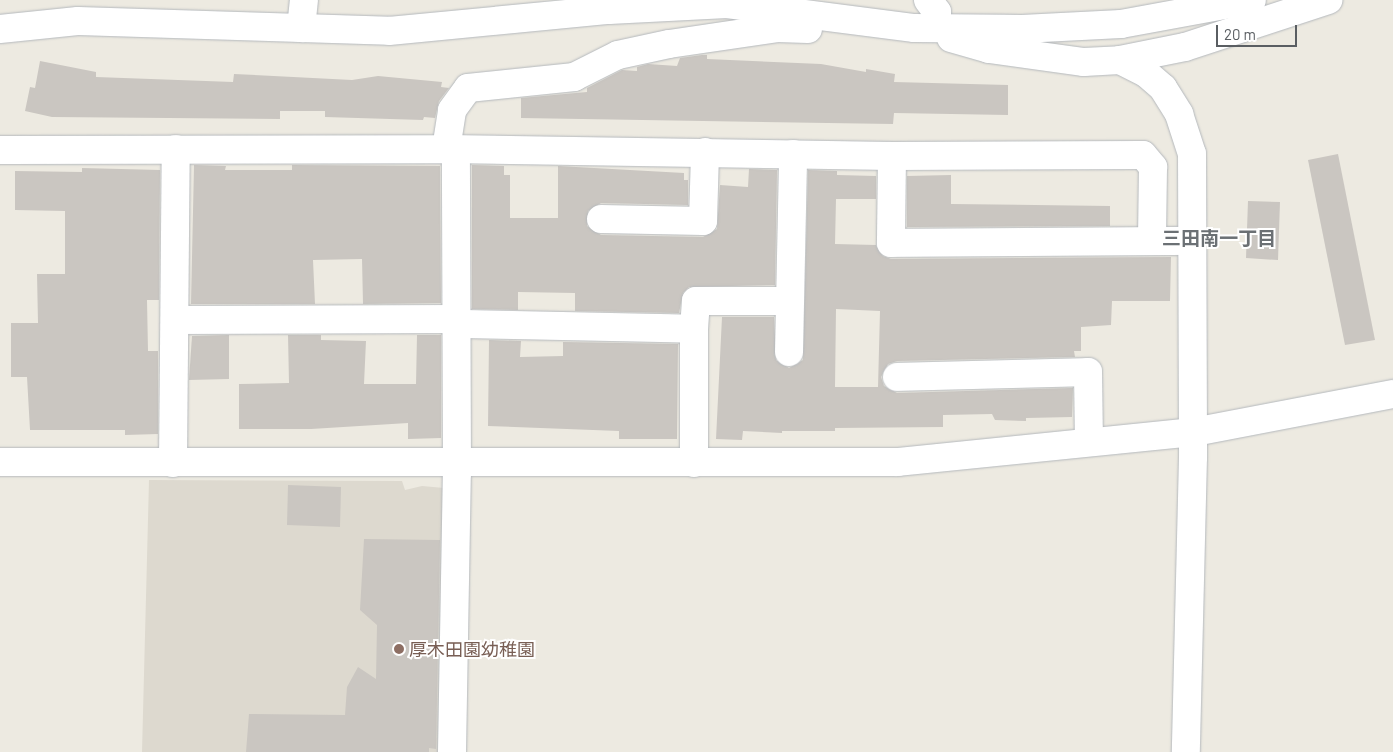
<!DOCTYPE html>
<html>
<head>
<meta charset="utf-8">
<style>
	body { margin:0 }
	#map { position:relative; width:1393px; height:752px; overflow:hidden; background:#edeae1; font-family:Barlow,"Noto Sans JP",sans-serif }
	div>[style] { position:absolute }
	.education>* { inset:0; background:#ddd9cf }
	.building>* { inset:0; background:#cac6c1 }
	.roads { filter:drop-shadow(0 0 1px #b4b8bc) drop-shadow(0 0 1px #b4b8bc) }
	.minor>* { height:28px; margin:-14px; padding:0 14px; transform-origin:14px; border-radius:14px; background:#fff }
	.dots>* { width:14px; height:14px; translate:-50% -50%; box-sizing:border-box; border:2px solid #fff; border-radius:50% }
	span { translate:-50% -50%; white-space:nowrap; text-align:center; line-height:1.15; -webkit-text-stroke:4px #fff; paint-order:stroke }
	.education-label { font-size:18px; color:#785e54 }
	.left { translate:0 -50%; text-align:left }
	.neighbourhood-label { font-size:19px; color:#6b7074; font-weight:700 }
	.scale { position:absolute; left:1216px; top:25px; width:81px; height:22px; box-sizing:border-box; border:2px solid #5a5e62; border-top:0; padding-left:6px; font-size:15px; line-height:18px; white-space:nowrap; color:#5a5e62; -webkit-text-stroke:4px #fff; paint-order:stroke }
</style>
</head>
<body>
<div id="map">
	<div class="education">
		<i style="clip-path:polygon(149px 480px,402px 481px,405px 490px,422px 486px,444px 488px,441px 752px,142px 752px)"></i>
	</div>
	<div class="building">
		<i style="clip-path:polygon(702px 55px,707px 55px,707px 59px,821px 64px,866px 72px,866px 69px,895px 74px,894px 82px,1008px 85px,1008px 115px,894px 113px,893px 124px,521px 118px,521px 98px,587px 92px,587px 88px,622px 70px,637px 71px,637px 67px,648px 64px,677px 66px,680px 58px)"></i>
		<i style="clip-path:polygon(40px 61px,96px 72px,96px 77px,233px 82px,234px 74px,352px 80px,378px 76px,442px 82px,441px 87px,449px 88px,439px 101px,435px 118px,424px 117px,423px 120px,325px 117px,325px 111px,280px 111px,280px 119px,52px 117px,25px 111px,30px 87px,35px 88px)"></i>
		<i style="clip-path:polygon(1338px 154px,1375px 340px,1345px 345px,1308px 160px)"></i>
		<i style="clip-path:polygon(194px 165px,226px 166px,225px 170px,292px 170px,292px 165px,440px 166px,441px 303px,363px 304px,362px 259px,313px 260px,315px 304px,191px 304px)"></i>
		<i style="clip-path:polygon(472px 165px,504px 166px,504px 175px,510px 175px,510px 218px,558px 218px,558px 166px,684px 173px,684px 180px,688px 180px,688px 205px,601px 203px,588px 211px,587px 226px,601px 235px,703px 237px,717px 229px,720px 185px,748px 187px,749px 169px,777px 170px,775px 285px,689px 287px,683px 293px,679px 313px,575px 311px,575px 293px,518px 292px,518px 310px,472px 309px)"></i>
		<i style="clip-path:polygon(82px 168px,160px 170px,159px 300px,147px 300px,148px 351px,158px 351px,158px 434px,125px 435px,125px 430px,30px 430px,27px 377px,11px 377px,11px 323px,38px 323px,37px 274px,65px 274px,65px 211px,15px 210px,15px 171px,82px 172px)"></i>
		<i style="clip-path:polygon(evenodd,808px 170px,837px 171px,837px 175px,876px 176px,876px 199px,836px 199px,835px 244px,876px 245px,883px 256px,891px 259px,1171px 257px,1170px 301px,1112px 301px,1111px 325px,1081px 327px,1081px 351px,1074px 351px,1075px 357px,897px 361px,888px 364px,881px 377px,884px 386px,897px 393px,1073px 388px,1072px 417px,1026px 418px,1026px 421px,995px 420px,992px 414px,943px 415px,943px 427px,835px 428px,835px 431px,782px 431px,782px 433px,743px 431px,742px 440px,716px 439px,722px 317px,717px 317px,774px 317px,776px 360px,789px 368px,803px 360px,808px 170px,836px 309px,880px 311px,878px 387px,835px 387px,836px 309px)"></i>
		<i style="clip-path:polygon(951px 175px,951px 204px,1110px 206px,1110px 226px,907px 227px,907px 176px)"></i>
		<i style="clip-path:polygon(1248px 201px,1280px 202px,1278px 260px,1246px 258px)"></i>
		<i style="clip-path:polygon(229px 335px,229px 379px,189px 380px,192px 336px)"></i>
		<i style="clip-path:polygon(288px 335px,321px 335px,321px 340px,366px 341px,364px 384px,416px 384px,417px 335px,441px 335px,441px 438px,408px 439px,408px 423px,311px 429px,239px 429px,239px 384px,289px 383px)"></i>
		<i style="clip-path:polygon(489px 340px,521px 341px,520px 357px,563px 356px,563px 342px,678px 344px,677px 439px,619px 439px,619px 431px,488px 426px)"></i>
		<i style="clip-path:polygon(288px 485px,341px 487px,340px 527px,287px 525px)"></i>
		<i style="clip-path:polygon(364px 539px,440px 540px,436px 749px,429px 748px,429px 752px,246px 752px,249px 714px,345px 715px,347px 687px,358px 667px,376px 679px,377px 625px,360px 610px)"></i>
	</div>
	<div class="roads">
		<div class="minor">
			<i style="left:928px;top:0;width:15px;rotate:53deg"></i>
			<i style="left:937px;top:12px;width:16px;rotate:90deg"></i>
			<i style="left:301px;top:28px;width:28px;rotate:-84deg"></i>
			<i style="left:0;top:29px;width:78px;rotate:-5.9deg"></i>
			<i style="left:78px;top:21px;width:311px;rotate:1.8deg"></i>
			<i style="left:389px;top:31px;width:221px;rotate:-5.5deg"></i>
			<i style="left:609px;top:10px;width:118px;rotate:-2.9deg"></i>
			<i style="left:727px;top:4px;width:189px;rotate:7.3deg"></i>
			<i style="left:914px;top:28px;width:108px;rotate:0.5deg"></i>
			<i style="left:1022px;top:29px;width:99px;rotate:-2.9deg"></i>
			<i style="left:1121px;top:24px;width:133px;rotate:-10.4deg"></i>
			<i style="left:951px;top:38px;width:40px;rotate:16deg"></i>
			<i style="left:989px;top:49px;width:96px;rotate:7.8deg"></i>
			<i style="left:1084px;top:62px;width:36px;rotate:-3deg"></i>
			<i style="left:1120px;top:60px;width:66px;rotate:-11.3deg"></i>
			<i style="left:1185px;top:47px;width:151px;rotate:-18.2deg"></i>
			<i style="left:1120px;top:60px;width:30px;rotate:27deg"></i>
			<i style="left:1147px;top:74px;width:21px;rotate:41deg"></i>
			<i style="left:1163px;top:88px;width:31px;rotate:58deg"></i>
			<i style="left:1179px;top:114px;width:42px;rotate:72deg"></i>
			<i style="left:1192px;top:154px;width:303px;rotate:89.8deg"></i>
			<i style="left:1193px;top:457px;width:295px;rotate:91.4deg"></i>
			<i style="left:446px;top:149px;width:39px;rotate:-81deg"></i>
			<i style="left:452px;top:110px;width:27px;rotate:-54deg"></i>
			<i style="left:468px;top:88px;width:107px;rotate:-5.9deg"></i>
			<i style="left:574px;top:77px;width:49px;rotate:-26.6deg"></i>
			<i style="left:618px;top:55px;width:52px;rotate:-12.2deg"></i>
			<i style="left:669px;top:44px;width:109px;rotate:-8.4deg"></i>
			<i style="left:777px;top:28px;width:31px;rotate:2deg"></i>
			<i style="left:0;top:150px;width:446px;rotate:-0.1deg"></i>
			<i style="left:446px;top:149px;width:446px;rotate:0.9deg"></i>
			<i style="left:892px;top:156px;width:251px;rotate:-0.2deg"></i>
			<i style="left:1143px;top:155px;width:16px;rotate:50deg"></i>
			<i style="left:1153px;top:167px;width:73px;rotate:90.8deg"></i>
			<i style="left:892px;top:156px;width:87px;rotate:90.7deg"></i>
			<i style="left:891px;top:243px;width:302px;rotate:-0.4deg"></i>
			<i style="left:601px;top:219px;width:102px;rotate:1.1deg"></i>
			<i style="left:703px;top:221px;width:69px;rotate:-88.3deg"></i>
			<i style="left:175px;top:320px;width:281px;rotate:-0.2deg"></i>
			<i style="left:456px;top:319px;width:9px;rotate:32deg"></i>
			<i style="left:464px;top:324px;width:230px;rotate:1.2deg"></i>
			<i style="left:694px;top:329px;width:134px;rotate:90deg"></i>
			<i style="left:694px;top:329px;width:28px;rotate:-86deg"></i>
			<i style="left:696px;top:301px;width:93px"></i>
			<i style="left:789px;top:352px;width:198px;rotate:-88.8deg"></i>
			<i style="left:897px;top:377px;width:191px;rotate:-1.5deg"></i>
			<i style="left:1088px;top:372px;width:69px;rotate:89.2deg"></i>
			<i style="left:0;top:462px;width:898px"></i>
			<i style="left:898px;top:462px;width:298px;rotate:-5.8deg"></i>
			<i style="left:1194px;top:432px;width:203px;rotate:-10.8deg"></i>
			<i style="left:173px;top:463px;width:314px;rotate:-89.5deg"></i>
			<i style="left:452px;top:752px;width:279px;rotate:-89deg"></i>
			<i style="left:457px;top:473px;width:323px;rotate:-90.2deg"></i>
		</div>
	</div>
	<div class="dots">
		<i style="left:399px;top:649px;background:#8d6e63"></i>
	</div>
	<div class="education-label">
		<span class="left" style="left:409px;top:649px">厚木田園幼稚園</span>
	</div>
	<div class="neighbourhood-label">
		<span style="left:1219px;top:238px">三田南一丁目</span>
	</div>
	<div class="scale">20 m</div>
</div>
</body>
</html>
